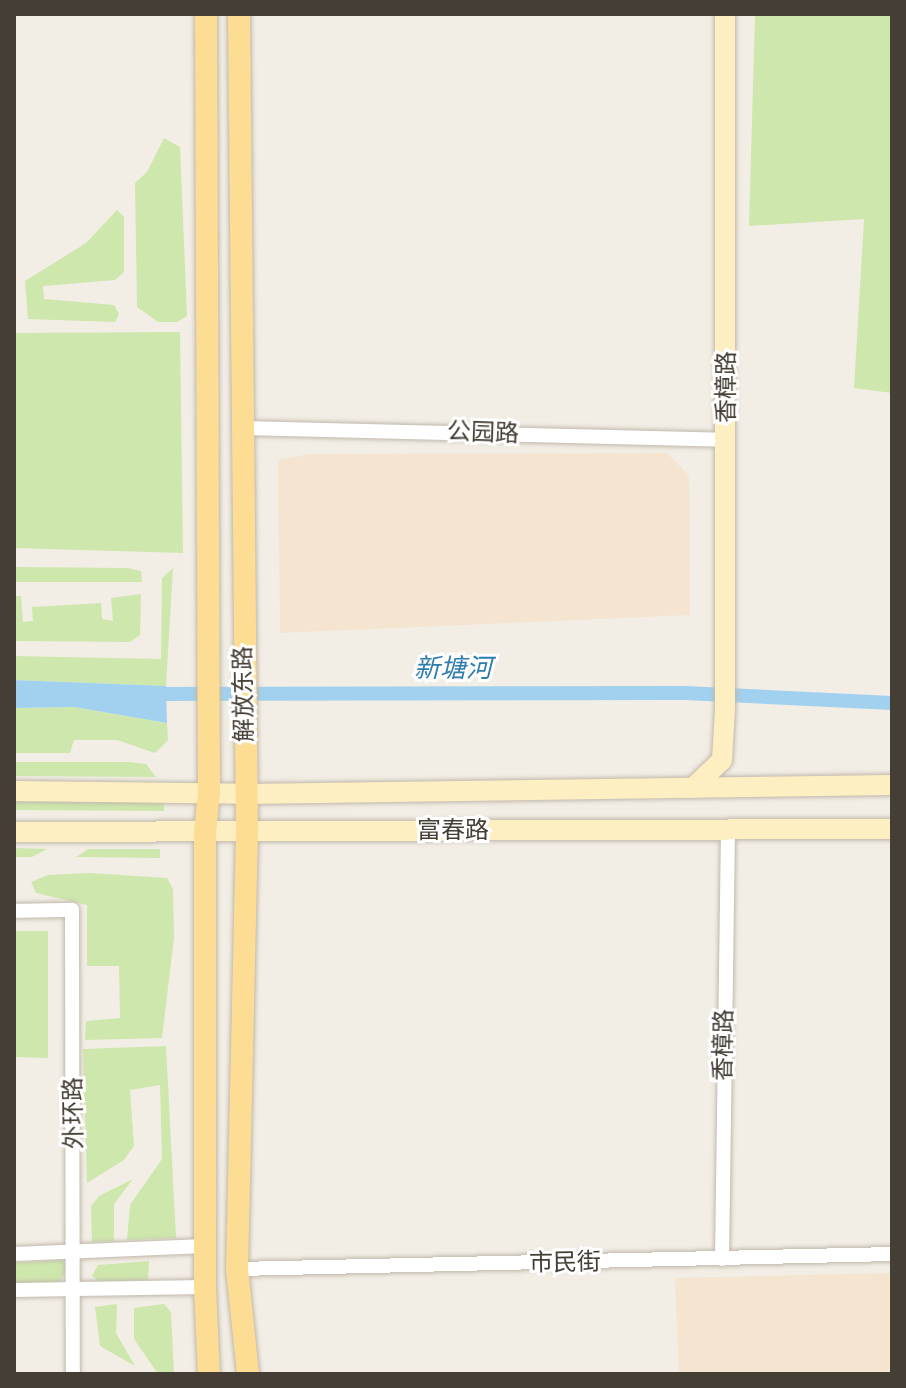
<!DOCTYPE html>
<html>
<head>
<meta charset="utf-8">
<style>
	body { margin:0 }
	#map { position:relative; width:906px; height:1388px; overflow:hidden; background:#f2eee5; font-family:Rubik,"Noto Sans SC",sans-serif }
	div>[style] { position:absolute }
	.commercial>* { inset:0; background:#f5e4d0 }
	.green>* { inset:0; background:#cee7ad }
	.water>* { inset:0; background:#a1d1ef }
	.canal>* { height:14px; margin:-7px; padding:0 7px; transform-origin:7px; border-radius:7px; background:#a1d1ef }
	.roads { filter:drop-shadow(0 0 2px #c1b8ab) drop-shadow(0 0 2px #c1b8ab) }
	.street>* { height:14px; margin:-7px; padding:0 7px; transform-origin:7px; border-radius:7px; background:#fff }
	.secondary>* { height:20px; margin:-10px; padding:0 10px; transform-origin:10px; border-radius:10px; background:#feefc3 }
	.primary>* { height:22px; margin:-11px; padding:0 11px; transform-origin:11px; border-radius:11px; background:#fddd93 }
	span { translate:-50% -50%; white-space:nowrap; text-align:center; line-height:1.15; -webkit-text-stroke:6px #fff; paint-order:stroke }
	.street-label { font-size:24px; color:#453e35 }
	.water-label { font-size:26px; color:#2f7caf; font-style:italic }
	.frame { position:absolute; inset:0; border:16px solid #453e35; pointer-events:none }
</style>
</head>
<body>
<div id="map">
	<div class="commercial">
		<i style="clip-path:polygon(667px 453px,689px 476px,690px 615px,280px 633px,278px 460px,308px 454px)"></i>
		<i style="clip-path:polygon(892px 1273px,892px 1374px,679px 1374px,675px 1278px)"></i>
	</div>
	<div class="green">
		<i style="clip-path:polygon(755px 14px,892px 14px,892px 393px,854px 388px,864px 219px,749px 226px)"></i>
		<i style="clip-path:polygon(164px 138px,180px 147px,187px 316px,177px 322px,158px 322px,137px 307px,135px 183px,147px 172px)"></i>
		<i style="clip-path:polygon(117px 210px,124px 217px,124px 272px,115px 280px,43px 286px,44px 299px,114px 305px,119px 314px,115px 322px,28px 319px,25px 281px,86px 243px)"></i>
		<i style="clip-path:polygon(180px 332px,183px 553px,14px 548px,14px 333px)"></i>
		<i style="clip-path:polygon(14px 567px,128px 568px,141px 571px,142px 582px,14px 582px)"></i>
		<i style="clip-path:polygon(173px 568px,166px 686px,14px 680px,14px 656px,161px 659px,162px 578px)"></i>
		<i style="clip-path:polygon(141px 594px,140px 635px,130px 642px,14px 641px,14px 596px,21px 596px,23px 622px,33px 621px,32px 607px,101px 603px,102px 619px,113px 621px,111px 598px)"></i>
		<i style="clip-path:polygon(74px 707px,167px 723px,168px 740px,155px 753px,117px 740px,74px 740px,70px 753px,14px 753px,14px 708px)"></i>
		<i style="clip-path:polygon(14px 762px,130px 762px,146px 764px,156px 777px,14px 776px)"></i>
		<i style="clip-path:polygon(14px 802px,154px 802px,164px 804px,164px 811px,14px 810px)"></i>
		<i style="clip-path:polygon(14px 848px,47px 849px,32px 857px,14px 857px)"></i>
		<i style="clip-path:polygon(88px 849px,160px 849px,160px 858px,76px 857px)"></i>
		<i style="clip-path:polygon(89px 873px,167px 878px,173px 889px,174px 938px,162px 1038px,85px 1040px,86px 1021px,120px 1018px,119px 966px,87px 966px,87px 905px,36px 893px,31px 882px,48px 875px)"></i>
		<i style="clip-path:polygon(14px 931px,48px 931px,48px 1058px,14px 1057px)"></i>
		<i style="clip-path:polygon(166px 1046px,176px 1238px,127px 1240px,130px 1205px,162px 1159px,160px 1085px,130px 1090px,134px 1146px,124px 1160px,87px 1183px,83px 1049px)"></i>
		<i style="clip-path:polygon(133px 1179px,114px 1204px,114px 1241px,92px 1242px,91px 1206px,99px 1196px)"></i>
		<i style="clip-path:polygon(62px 1260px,68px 1269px,59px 1283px,14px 1284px,14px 1263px)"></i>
		<i style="clip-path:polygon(149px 1261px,148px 1280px,100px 1282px,92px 1276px,98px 1265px)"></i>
		<i style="clip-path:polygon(117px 1304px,116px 1333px,135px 1366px,100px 1346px,95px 1307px)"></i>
		<i style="clip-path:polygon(164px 1304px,171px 1312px,174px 1374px,158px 1374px,134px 1339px,134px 1308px)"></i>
	</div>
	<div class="water">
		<i style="clip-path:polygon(14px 680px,166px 686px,167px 723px,74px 707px,14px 708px)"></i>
	</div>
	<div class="canal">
		<i style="left:150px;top:694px;width:535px;rotate:-0.11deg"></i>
		<i style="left:685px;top:693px;width:207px;rotate:2.8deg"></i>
	</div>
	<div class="roads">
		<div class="street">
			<i style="left:239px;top:428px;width:488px;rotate:1.4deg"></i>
			<i style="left:14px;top:911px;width:58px;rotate:-1deg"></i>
			<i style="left:72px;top:910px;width:464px;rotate:89.9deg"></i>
			<i style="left:14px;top:1254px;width:191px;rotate:-2.4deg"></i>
			<i style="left:722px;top:1259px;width:428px;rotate:-89.2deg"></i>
			<i style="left:237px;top:1269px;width:655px;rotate:-1.31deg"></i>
			<i style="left:14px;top:1290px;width:191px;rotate:-0.9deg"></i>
		</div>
		<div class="secondary">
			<i style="left:693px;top:788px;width:40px;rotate:-44deg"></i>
			<i style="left:722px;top:760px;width:51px;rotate:-86.6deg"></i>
			<i style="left:725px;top:709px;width:695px;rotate:-90deg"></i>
			<i style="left:14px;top:791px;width:232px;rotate:0.7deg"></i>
			<i style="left:246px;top:794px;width:646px;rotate:-0.8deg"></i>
			<i style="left:14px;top:832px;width:878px;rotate:-0.2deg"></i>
		</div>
		<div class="primary">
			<i style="left:206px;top:14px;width:778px;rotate:89.78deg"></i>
			<i style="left:209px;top:792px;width:41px;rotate:95.6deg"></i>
			<i style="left:205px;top:833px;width:454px;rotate:90deg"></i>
			<i style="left:205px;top:1287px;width:87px;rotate:87.4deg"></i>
			<i style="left:239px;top:14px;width:816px;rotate:89.44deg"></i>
			<i style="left:247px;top:830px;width:439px;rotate:91.3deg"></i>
			<i style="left:237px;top:1269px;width:106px;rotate:84deg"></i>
		</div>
	</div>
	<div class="street-label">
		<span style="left:727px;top:387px;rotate:-90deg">香樟路</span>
		<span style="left:483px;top:433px;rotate:2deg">公园路</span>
		<span style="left:244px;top:694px;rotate:-91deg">解放东路</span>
		<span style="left:453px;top:831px">富春路</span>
		<span style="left:724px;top:1045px;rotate:-89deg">香樟路</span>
		<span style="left:74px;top:1113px;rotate:-91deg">外环路</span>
		<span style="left:565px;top:1263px;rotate:-1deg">市民街</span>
	</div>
	<div class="water-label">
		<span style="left:453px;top:669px">新塘河</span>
	</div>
	<div class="frame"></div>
</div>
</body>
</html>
